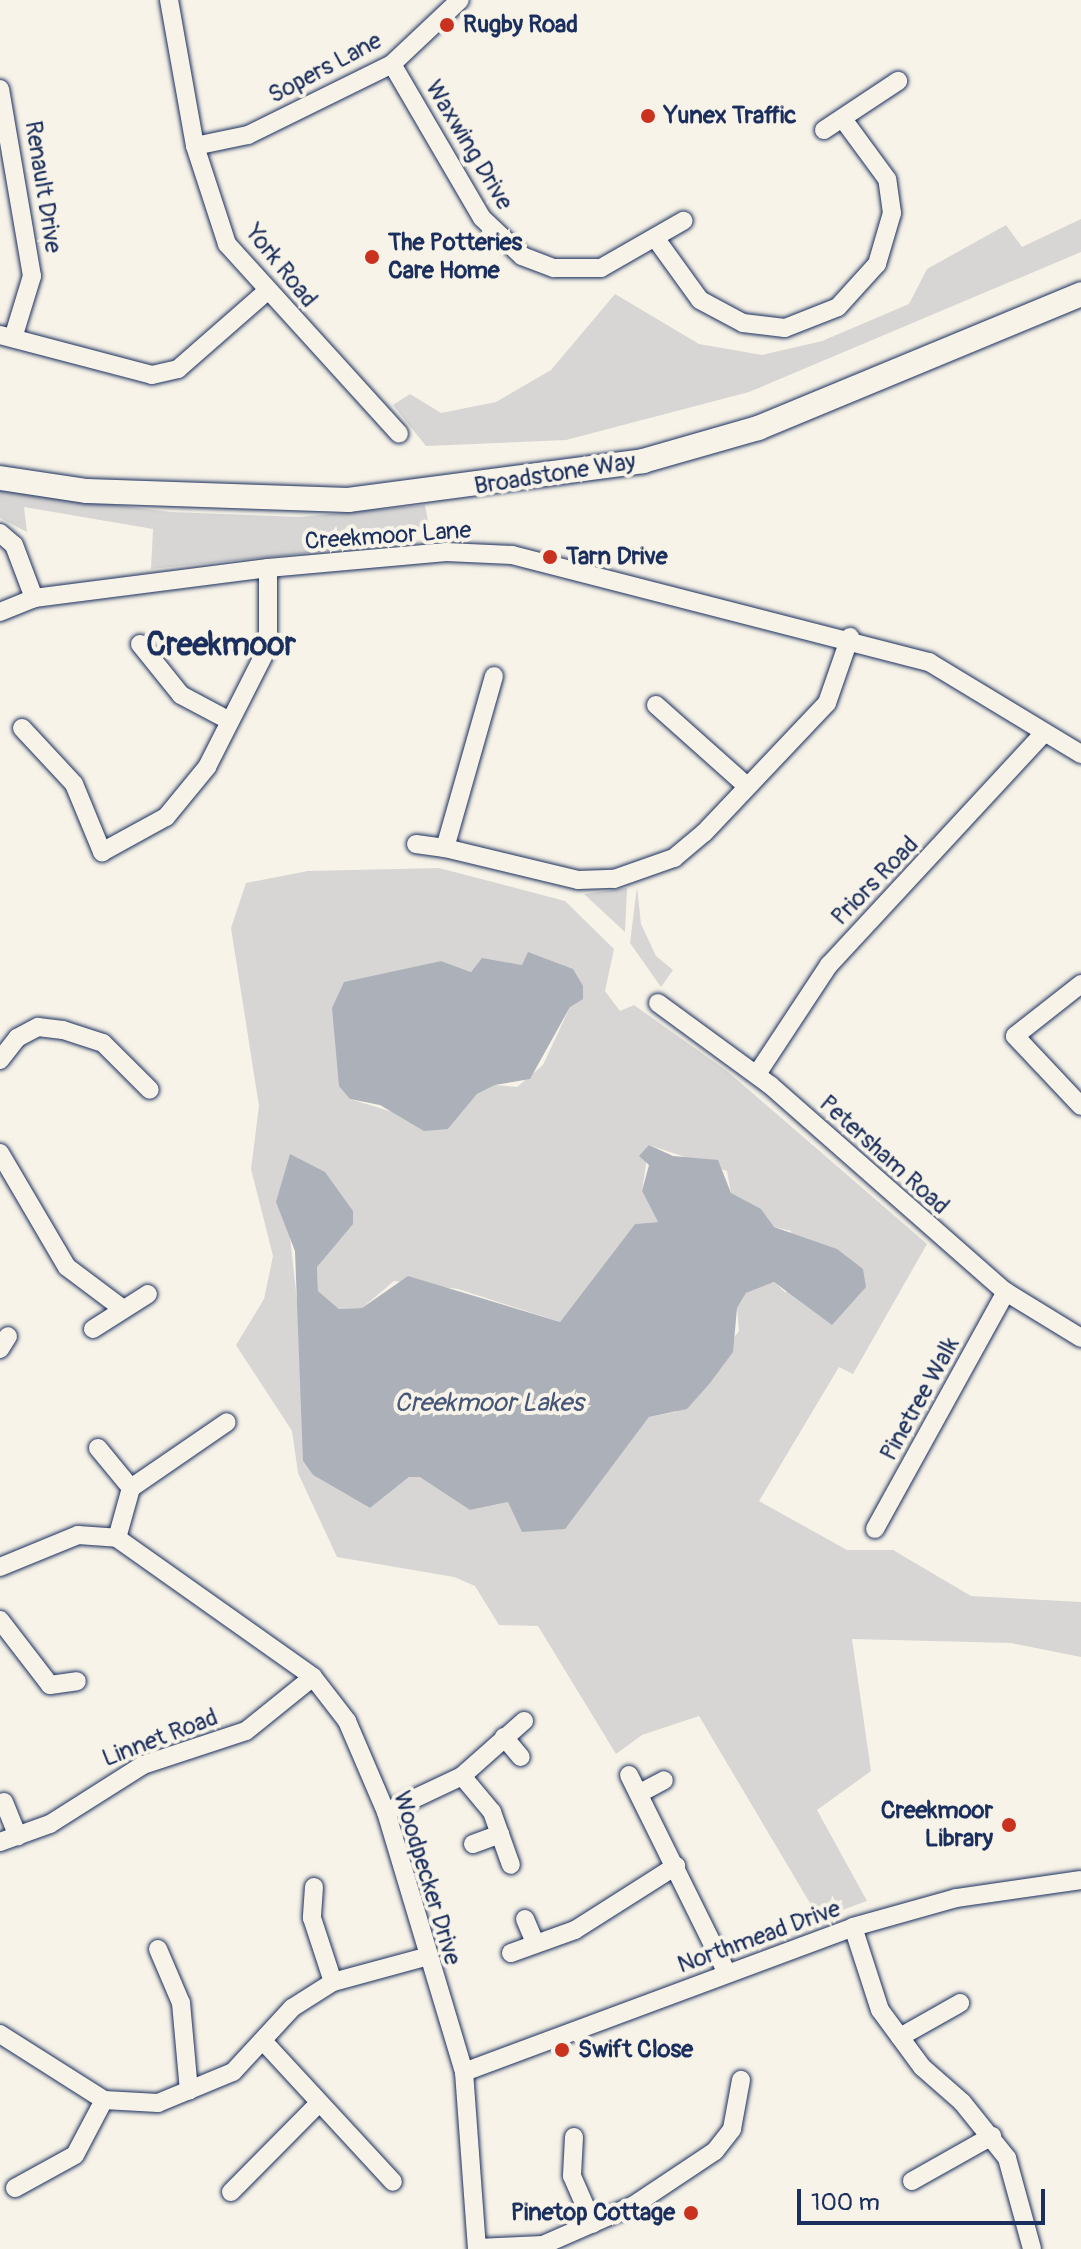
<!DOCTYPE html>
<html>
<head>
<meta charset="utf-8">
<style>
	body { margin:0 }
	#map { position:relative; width:1081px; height:2249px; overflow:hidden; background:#f7f3e8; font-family:Pangolin,sans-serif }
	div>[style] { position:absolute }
	.green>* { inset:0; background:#d7d6d4 }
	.water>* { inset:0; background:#acb0b9 }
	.roads { filter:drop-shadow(0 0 2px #1b2f5e) drop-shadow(0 0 2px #1b2f5e) }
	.minor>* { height:18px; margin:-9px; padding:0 9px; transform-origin:9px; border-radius:9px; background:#f7f3e8 }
	.tertiary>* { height:24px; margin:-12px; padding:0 12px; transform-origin:12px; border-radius:12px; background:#f7f3e8 }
	.dots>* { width:22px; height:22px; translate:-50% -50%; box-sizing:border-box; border:4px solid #f7f3e8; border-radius:50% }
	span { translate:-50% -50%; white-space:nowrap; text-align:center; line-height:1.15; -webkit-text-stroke:8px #f7f3e8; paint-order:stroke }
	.poi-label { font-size:24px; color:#1b2f5e; font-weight:700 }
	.left { translate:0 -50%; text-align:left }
	.right { translate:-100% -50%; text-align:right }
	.street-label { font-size:24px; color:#1b2f5e }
	.water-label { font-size:26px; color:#465679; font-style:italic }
	.district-label { font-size:32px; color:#1b2f5e; font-weight:700 }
	.scale { position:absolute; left:797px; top:2189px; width:248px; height:36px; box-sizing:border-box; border:4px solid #1b2f5e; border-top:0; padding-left:10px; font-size:24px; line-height:28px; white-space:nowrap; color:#1b2f5e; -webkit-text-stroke:6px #f7f3e8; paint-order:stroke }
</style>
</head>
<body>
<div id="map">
	<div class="green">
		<i style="clip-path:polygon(1081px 219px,1081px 252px,749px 392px,566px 440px,426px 446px,393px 405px,410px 394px,441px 413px,496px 402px,551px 370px,615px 294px,699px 344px,762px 355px,822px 341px,909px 304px,927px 269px,1006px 225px,1022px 247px)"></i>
		<i style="clip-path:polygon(0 490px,170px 512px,299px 517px,425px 505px,428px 521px,407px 543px,151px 569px,153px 529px,24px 507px,27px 532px,0 518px)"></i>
		<i style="clip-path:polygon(evenodd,439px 868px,565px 901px,614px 949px,605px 991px,620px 1011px,634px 1005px,727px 1071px,927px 1244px,853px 1374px,839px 1367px,759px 1501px,847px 1550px,893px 1550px,971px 1596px,1081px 1602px,1081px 1657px,1011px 1643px,852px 1639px,871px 1771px,817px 1810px,867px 1901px,809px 1922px,817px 1915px,699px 1716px,642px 1735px,616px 1754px,538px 1626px,499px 1625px,475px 1586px,454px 1577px,337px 1557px,298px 1473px,292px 1431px,236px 1345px,264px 1299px,273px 1256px,251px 1169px,259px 1106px,231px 928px,246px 883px,308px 871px,439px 868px,482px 959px,522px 965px,570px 1007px,543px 1065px,517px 1087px,495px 1085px,477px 1094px,448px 1129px,350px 1099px,344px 983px,441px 961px,471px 972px,482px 959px,439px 868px,649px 1145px,727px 1171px,731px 1193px,774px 1227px,791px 1231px,786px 1293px,774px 1282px,746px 1293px,737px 1308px,739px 1331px,676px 1412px,649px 1417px,565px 1528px,508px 1502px,470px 1510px,421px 1477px,409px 1477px,370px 1508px,313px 1475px,303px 1461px,303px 1354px,288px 1219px,341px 1236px,317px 1267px,318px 1291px,339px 1309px,362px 1308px,394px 1281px,458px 1289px,560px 1322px,635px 1224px,658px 1222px,642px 1191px,649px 1145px)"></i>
		<i style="clip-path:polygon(637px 887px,641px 924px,656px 956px,673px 970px,661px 987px,630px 943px)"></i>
		<i style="clip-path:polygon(627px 888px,625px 932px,584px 894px)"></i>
	</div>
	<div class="water">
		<i style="clip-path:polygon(528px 952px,573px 969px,583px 986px,583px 999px,570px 1007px,530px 1079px,495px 1085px,477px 1094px,448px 1129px,424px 1131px,380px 1105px,350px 1099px,339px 1086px,332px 1008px,344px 982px,441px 961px,471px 972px,482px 958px,522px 965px)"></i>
		<i style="clip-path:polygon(649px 1145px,673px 1156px,718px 1160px,731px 1193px,761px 1209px,774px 1227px,837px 1249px,863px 1269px,866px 1287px,832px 1325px,774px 1282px,746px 1293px,737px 1308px,733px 1352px,710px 1383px,687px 1409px,649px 1417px,565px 1529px,522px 1532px,508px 1502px,470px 1510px,420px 1477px,409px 1477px,370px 1508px,313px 1475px,303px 1461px,295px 1251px,276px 1202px,290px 1154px,325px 1172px,353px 1211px,353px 1224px,317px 1267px,318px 1291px,339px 1309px,362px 1308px,408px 1276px,560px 1322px,635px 1224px,658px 1222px,642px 1191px,649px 1165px,639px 1156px)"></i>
	</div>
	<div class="roads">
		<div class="minor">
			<i style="left:169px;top:0;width:148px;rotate:79.9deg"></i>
			<i style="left:195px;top:146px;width:103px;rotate:71.9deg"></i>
			<i style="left:227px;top:244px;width:256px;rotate:47.8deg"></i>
			<i style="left:392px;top:64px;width:178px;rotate:59.7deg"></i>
			<i style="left:482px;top:218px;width:55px;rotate:43.5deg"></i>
			<i style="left:522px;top:256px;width:34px;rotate:21deg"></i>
			<i style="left:554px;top:268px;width:47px"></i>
			<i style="left:601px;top:268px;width:95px;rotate:-29.8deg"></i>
			<i style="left:0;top:89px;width:190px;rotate:80.3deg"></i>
			<i style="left:32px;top:276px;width:65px;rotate:107deg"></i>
			<i style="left:824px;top:130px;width:89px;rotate:-33.5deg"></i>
			<i style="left:195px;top:146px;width:54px;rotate:-11.7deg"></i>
			<i style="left:248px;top:135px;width:161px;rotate:-26.2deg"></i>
			<i style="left:392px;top:64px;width:93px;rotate:-43.3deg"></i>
			<i style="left:656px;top:239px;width:75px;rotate:54.2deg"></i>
			<i style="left:700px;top:300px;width:49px;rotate:28.1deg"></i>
			<i style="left:743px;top:323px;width:42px;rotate:6.8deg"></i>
			<i style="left:785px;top:328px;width:57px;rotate:-21.6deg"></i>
			<i style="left:838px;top:307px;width:58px;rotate:-47.8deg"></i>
			<i style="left:877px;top:264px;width:53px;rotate:-73.6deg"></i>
			<i style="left:892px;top:213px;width:34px;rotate:-98deg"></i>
			<i style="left:887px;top:179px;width:74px;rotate:-126.3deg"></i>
			<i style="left:0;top:335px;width:157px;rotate:14.7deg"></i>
			<i style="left:152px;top:375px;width:27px;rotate:-13deg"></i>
			<i style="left:178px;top:369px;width:118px;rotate:-41.2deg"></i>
			<i style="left:0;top:533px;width:18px;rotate:41deg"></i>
			<i style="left:14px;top:545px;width:57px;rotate:69.3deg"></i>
			<i style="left:0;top:612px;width:37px;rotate:-22deg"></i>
			<i style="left:34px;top:598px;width:236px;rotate:-7.3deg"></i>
			<i style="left:268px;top:568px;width:179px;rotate:-5.1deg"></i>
			<i style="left:446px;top:552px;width:66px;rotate:2.6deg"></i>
			<i style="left:512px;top:555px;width:431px;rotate:14.4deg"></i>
			<i style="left:929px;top:662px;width:178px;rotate:31.2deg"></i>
			<i style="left:140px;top:644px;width:65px;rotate:51.2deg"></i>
			<i style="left:181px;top:695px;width:53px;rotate:28deg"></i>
			<i style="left:494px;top:676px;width:179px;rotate:105.9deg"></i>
			<i style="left:445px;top:848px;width:137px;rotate:13.5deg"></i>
			<i style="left:578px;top:880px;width:36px;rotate:-2deg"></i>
			<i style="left:614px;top:879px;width:64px;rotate:-19.3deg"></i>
			<i style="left:674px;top:858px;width:39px;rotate:-40deg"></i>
			<i style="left:704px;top:833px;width:179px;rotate:-46.6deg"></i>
			<i style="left:827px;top:703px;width:70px;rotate:-70.8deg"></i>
			<i style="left:656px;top:705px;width:122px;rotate:41.7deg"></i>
			<i style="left:22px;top:728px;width:76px;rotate:47.1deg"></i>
			<i style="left:74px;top:784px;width:74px;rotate:67.6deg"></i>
			<i style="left:102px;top:852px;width:73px;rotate:-28.7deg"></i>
			<i style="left:166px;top:817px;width:65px;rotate:-50.6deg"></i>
			<i style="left:207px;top:767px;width:135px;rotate:-63.1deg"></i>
			<i style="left:268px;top:647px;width:79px;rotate:-90deg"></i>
			<i style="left:416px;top:844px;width:29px;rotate:8deg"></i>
			<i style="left:1081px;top:984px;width:84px;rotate:141.8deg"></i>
			<i style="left:1015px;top:1036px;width:96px;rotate:46.7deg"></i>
			<i style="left:658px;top:1003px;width:139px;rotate:36.2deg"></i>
			<i style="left:770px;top:1085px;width:314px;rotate:41.3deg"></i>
			<i style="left:1006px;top:1292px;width:88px;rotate:31.5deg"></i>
			<i style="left:0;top:1060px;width:28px;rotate:-52deg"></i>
			<i style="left:17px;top:1038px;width:24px;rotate:-28deg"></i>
			<i style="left:38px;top:1027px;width:25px;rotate:7deg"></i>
			<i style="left:63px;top:1030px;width:42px;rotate:18deg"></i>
			<i style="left:103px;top:1043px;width:66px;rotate:45deg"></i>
			<i style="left:757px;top:1074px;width:131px;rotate:-56.6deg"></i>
			<i style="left:829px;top:965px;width:316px;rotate:-47.2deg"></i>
			<i style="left:0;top:1153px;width:132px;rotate:59.6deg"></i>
			<i style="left:67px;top:1267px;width:70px;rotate:36.9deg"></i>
			<i style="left:93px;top:1329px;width:65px;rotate:-32.5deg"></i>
			<i style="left:0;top:1349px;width:15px;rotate:-58deg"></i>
			<i style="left:98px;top:1448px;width:52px;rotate:50.5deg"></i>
			<i style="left:131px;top:1488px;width:52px;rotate:105.6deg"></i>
			<i style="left:131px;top:1488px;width:116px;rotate:-34.5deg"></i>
			<i style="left:875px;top:1529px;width:271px;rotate:-61.1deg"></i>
			<i style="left:0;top:1567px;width:84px;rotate:-22.3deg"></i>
			<i style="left:78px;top:1535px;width:39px;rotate:4deg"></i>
			<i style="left:117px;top:1538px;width:240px;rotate:35.3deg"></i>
			<i style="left:313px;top:1677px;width:56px;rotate:52.3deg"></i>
			<i style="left:347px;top:1721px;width:99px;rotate:66.8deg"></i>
			<i style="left:386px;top:1812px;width:271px;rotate:73.3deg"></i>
			<i style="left:464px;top:2072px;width:177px;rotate:85.8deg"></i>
			<i style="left:0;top:1620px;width:82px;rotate:52.4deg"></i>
			<i style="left:50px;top:1685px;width:27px;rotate:-8deg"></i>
			<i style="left:504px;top:1737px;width:26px;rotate:50deg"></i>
			<i style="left:629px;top:1775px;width:219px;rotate:63.7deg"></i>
			<i style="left:462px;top:1776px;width:47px;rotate:50.2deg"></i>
			<i style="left:492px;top:1812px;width:56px;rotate:70.3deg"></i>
			<i style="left:640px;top:1793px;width:27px;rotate:-28deg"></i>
			<i style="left:4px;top:1802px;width:37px;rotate:68deg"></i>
			<i style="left:386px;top:1812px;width:84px;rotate:-25.3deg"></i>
			<i style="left:462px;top:1776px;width:83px;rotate:-41.6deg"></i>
			<i style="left:0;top:1842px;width:53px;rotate:-19.8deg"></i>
			<i style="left:50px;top:1824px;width:110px;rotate:-32.4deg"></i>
			<i style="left:143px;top:1765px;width:108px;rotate:-18.3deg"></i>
			<i style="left:246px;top:1731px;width:86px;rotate:-38.9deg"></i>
			<i style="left:473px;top:1844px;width:29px;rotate:-20deg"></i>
			<i style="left:314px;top:1887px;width:31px;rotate:94deg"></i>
			<i style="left:312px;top:1918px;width:67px;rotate:71.8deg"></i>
			<i style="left:525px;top:1919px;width:26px;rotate:67deg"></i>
			<i style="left:853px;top:1927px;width:87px;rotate:72deg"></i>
			<i style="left:880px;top:2010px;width:71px;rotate:53.6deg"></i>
			<i style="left:922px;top:2067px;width:53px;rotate:41.2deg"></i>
			<i style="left:962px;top:2102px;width:72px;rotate:51.2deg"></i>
			<i style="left:1007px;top:2158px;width:94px;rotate:74.6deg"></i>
			<i style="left:158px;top:1949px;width:59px;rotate:66.9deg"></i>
			<i style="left:181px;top:2003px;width:88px;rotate:84.8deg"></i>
			<i style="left:511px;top:1953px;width:68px;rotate:-19.8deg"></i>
			<i style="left:575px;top:1930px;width:120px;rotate:-32.4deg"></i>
			<i style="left:0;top:2034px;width:123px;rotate:32.4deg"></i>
			<i style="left:104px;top:2100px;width:54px;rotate:3.2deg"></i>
			<i style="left:158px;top:2103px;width:81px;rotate:-22.5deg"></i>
			<i style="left:233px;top:2072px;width:87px;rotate:-47.3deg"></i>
			<i style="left:292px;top:2008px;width:49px;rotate:-32.4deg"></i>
			<i style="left:333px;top:1982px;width:95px;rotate:-15.2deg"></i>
			<i style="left:900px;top:2037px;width:69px;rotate:-29.5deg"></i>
			<i style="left:264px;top:2042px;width:190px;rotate:47.3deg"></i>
			<i style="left:464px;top:2072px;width:415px;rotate:-20.4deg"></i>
			<i style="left:853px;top:1927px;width:107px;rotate:-15.7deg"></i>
			<i style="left:956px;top:1898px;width:126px;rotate:-8.2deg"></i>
			<i style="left:574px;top:2137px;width:39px;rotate:93deg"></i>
			<i style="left:572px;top:2176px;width:52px;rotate:66.4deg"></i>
			<i style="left:912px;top:2181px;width:92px;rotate:-29.4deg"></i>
			<i style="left:15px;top:2188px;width:68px;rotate:-28.8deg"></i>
			<i style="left:75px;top:2155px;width:62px;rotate:-62.2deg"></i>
			<i style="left:231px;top:2192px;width:121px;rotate:-45.3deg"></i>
			<i style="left:477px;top:2248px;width:66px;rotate:-2.6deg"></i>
			<i style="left:543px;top:2245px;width:99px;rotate:-23.7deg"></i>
			<i style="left:634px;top:2205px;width:97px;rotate:-33.7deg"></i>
			<i style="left:715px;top:2151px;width:28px;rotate:-52deg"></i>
			<i style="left:732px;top:2129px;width:50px;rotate:-79.6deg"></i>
		</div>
		<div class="tertiary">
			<i style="left:0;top:478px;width:88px;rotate:8.5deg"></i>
			<i style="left:87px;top:491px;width:261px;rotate:2deg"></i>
			<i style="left:348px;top:500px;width:298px;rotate:-7.5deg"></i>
			<i style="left:643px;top:461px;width:120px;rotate:-16deg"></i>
			<i style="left:758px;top:428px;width:350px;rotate:-22.5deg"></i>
		</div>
	</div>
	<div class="dots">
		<i style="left:447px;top:25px;background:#c8321e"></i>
		<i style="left:648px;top:116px;background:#c8321e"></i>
		<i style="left:372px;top:257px;background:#c8321e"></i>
		<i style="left:550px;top:557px;background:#c8321e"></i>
		<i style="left:1009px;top:1825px;background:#c8321e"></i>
		<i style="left:562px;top:2050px;background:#c8321e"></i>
		<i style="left:691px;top:2213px;background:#c8321e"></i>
	</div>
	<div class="poi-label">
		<span class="left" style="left:463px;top:25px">Rugby Road</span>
		<span class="left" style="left:664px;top:116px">Yunex Traffic</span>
		<span class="left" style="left:388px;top:257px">The Potteries<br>Care Home</span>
		<span class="left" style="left:566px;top:557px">Tarn Drive</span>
		<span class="right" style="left:993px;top:1825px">Creekmoor<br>Library</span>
		<span class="left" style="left:578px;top:2050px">Swift Close</span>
		<span class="right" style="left:675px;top:2213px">Pinetop Cottage</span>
	</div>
	<div class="street-label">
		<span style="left:325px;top:68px;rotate:-28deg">Sopers Lane</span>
		<span style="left:469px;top:145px;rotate:59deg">Waxwing Drive</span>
		<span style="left:43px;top:187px;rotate:81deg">Renault Drive</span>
		<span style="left:281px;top:266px;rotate:51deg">York Road</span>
		<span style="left:555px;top:474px;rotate:-9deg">Broadstone Way</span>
		<span style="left:388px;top:536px;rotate:-4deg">Creekmoor Lane</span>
		<span style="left:875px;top:881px;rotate:-46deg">Priors Road</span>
		<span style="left:884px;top:1155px;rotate:42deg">Petersham Road</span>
		<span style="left:920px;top:1399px;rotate:-61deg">Pinetree Walk</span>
		<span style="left:160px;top:1738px;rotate:-21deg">Linnet Road</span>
		<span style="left:427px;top:1878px;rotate:73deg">Woodpecker Drive</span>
		<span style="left:759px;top:1937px;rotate:-20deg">Northmead Drive</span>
	</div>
	<div class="water-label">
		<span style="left:489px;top:1404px">Creekmoor Lakes</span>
	</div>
	<div class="district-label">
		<span style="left:221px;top:645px">Creekmoor</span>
	</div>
	<div class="scale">100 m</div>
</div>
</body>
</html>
